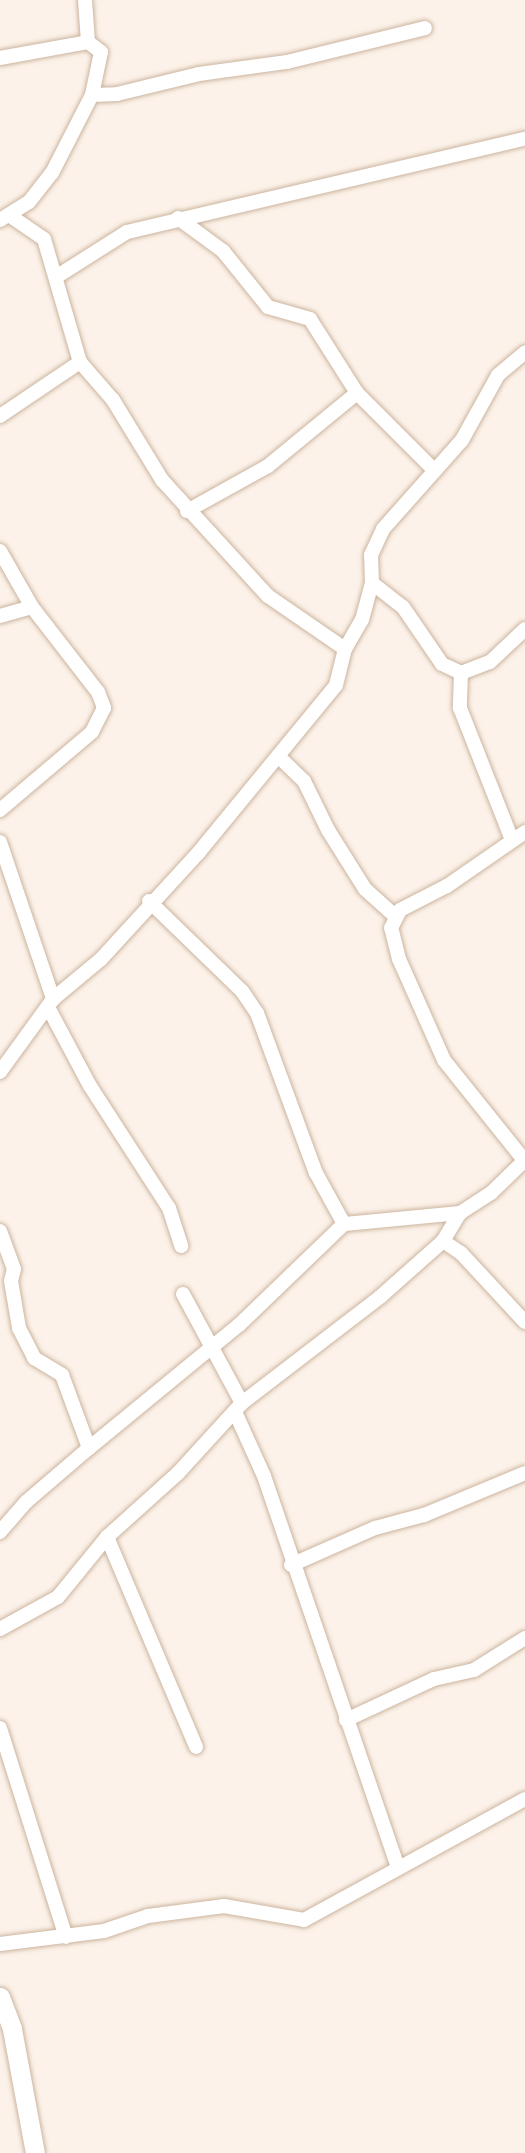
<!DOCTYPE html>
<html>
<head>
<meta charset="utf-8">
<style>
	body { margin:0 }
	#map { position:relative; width:525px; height:2153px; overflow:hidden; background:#fcf2e9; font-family:"Times New Roman",serif }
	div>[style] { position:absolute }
	.roads { filter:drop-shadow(0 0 2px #ccb49e) drop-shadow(0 0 2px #ccb49e) }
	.minor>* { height:14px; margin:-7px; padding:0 7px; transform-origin:7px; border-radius:7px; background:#fff }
	.highway>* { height:19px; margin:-9.5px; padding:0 9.5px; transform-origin:9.5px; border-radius:9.5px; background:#fff }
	span { translate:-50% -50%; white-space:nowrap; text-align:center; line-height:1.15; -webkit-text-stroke:7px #fff; paint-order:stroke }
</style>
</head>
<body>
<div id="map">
	<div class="roads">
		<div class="minor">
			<i style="left:0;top:58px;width:89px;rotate:-10.3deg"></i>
			<i style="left:92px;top:95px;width:25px;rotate:-2deg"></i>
			<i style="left:117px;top:94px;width:84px;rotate:-13.7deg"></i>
			<i style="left:199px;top:74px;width:89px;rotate:-7.8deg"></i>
			<i style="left:287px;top:62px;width:142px;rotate:-13.8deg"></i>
			<i style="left:9px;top:215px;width:42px;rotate:34.4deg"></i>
			<i style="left:44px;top:239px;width:128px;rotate:73.7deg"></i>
			<i style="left:80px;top:362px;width:50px;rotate:49deg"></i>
			<i style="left:113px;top:400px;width:94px;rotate:58.5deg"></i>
			<i style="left:162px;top:480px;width:157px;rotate:47.6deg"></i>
			<i style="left:268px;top:596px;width:93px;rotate:34.5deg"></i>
			<i style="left:178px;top:218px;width:56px;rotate:36.3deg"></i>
			<i style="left:223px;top:251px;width:72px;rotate:51.2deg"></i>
			<i style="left:268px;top:307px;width:44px;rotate:15.9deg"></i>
			<i style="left:310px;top:319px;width:88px;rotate:57.6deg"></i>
			<i style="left:357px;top:393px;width:107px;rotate:45deg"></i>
			<i style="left:0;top:220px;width:34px;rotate:-32deg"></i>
			<i style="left:29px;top:202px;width:37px;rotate:-52deg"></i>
			<i style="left:52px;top:173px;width:88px;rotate:-62.9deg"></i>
			<i style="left:92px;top:95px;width:44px;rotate:-78.2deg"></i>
			<i style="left:101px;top:52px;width:16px;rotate:-142deg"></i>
			<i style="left:88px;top:42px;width:42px;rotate:-94.1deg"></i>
			<i style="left:56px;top:277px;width:84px;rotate:-32.4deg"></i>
			<i style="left:127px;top:232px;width:409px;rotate:-13.2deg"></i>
			<i style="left:0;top:416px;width:97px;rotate:-34deg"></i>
			<i style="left:187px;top:511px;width:93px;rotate:-29.1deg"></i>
			<i style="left:268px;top:466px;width:115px;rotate:-39.4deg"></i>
			<i style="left:0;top:551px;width:64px;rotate:60.3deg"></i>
			<i style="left:32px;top:607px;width:108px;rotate:52.2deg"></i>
			<i style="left:98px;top:692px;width:17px;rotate:69deg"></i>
			<i style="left:104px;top:708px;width:27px;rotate:117deg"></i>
			<i style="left:92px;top:732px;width:121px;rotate:139.7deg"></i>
			<i style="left:372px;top:583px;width:39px;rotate:38deg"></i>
			<i style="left:403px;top:607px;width:69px;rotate:55.6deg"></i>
			<i style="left:442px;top:664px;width:21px;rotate:25deg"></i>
			<i style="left:461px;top:673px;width:31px;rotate:-21deg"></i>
			<i style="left:490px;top:662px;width:48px;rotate:-43.3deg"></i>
			<i style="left:0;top:616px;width:33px;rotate:-16deg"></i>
			<i style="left:461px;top:673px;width:35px;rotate:92deg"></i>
			<i style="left:460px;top:708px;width:142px;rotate:68.5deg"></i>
			<i style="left:278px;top:756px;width:36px;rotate:44deg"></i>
			<i style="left:304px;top:781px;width:55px;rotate:63.9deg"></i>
			<i style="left:328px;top:830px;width:70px;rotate:57.9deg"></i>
			<i style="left:365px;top:889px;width:40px;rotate:42deg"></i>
			<i style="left:0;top:842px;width:166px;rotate:71.3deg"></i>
			<i style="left:149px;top:901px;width:129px;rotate:44.1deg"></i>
			<i style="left:242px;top:991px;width:27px;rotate:56deg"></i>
			<i style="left:257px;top:1013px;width:171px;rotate:69.8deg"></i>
			<i style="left:316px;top:1173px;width:58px;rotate:61.2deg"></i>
			<i style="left:344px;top:1224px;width:117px;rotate:-5.4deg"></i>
			<i style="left:49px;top:1009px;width:87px;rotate:62deg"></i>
			<i style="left:90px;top:1086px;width:145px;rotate:57.1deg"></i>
			<i style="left:169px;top:1208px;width:40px;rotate:72deg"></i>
			<i style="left:0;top:1072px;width:90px;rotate:-54deg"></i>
			<i style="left:53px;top:999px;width:62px;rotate:-39.8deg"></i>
			<i style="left:101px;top:959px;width:145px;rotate:-47.5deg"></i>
			<i style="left:199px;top:852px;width:216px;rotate:-50.6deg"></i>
			<i style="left:336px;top:685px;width:37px;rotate:-76deg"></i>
			<i style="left:345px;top:649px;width:34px;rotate:-60deg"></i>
			<i style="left:362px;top:620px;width:38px;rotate:-75deg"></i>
			<i style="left:372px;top:583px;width:28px;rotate:-92deg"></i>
			<i style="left:371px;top:555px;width:29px;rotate:-65deg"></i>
			<i style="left:383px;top:529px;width:119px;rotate:-48.4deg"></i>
			<i style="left:462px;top:440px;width:74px;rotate:-61deg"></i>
			<i style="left:498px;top:375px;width:35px;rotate:-40deg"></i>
			<i style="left:524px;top:1160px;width:128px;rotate:-128.7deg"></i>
			<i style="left:444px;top:1060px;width:111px;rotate:-114deg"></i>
			<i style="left:399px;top:959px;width:32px;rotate:-104deg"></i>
			<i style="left:391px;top:928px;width:20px;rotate:-63deg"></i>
			<i style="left:400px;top:910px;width:53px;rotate:-27.1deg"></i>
			<i style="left:447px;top:886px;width:95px;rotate:-34.7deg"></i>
			<i style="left:0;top:1231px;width:40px;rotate:69.8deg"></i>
			<i style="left:14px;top:1269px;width:12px;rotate:104deg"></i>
			<i style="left:11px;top:1281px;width:48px;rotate:80.3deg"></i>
			<i style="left:19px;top:1328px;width:34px;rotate:63deg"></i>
			<i style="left:34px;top:1358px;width:33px;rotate:31deg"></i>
			<i style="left:62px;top:1375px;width:78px;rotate:69.7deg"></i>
			<i style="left:89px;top:1448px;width:83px;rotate:139.4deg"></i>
			<i style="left:26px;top:1502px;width:40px;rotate:131deg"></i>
			<i style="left:443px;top:1241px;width:22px;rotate:34deg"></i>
			<i style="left:461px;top:1253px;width:94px;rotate:47.2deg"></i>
			<i style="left:183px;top:1294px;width:124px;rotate:61.6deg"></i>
			<i style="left:235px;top:1412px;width:70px;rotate:65.6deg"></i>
			<i style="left:264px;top:1476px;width:414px;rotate:71.1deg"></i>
			<i style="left:89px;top:1448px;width:194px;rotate:-39.4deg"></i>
			<i style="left:239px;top:1325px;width:146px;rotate:-43.9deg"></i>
			<i style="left:107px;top:1537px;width:228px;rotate:67deg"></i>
			<i style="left:291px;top:1565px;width:92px;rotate:-23.8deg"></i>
			<i style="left:375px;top:1528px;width:51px;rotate:-14.9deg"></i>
			<i style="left:424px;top:1515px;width:109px;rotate:-22.6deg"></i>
			<i style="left:0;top:1629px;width:66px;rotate:-28.9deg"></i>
			<i style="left:58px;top:1597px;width:77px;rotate:-50.8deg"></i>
			<i style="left:107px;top:1537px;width:96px;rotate:-42deg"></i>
			<i style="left:178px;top:1473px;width:95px;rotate:-47.6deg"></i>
			<i style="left:242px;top:1403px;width:174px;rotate:-37.5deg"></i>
			<i style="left:380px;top:1297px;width:84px;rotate:-41.6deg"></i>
			<i style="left:443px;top:1241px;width:33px;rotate:-59deg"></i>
			<i style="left:460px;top:1213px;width:38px;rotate:-33deg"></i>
			<i style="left:492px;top:1192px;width:46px;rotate:-44.1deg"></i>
			<i style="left:346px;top:1720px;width:97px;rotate:-25deg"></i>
			<i style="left:434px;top:1679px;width:41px;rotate:-12.7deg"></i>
			<i style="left:474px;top:1670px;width:60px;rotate:-32.1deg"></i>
			<i style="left:0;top:1728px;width:219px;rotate:72.5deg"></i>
			<i style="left:0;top:1944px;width:105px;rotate:-7.1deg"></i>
			<i style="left:104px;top:1931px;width:46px;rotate:-18.8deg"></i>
			<i style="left:148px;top:1916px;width:77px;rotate:-7.5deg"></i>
			<i style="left:224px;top:1906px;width:81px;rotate:9.9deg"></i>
			<i style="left:304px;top:1920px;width:252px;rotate:-28.7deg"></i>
		</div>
		<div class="highway">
			<i style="left:0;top:1997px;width:34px;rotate:69deg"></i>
			<i style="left:12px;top:2029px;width:126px;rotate:79.5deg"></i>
		</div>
	</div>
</div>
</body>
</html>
